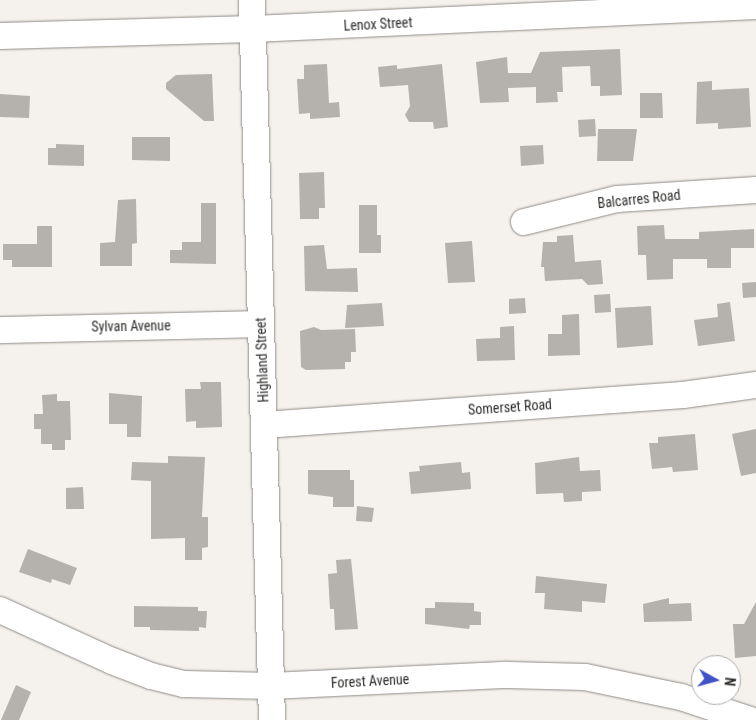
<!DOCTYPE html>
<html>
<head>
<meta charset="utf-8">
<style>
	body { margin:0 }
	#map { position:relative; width:756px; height:720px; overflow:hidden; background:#f5f1ec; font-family:"Roboto Condensed",sans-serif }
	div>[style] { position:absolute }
	.building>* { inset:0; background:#b5b1ac }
	.roads { filter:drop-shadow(0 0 1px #908c88) drop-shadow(0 0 1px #908c88) }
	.minor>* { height:26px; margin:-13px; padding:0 13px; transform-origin:13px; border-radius:13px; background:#fff }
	span { translate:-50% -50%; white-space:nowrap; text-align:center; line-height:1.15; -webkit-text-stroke:5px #fff; paint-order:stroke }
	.street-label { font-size:14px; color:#2f2e2c }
	.north { position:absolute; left:691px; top:655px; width:50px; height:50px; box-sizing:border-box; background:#fff; border:1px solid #acabab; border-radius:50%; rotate:97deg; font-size:14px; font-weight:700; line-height:20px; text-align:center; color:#2f2e2c }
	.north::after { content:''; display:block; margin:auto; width:18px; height:22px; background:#3f52c6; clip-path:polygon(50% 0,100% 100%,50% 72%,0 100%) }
</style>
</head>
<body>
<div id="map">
	<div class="building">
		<i style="clip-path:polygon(620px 49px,622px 95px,600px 96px,600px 86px,591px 86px,590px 66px,562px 67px,563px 92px,557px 92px,558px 102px,536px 103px,536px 87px,508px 88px,509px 102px,480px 103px,476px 62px,507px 57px,508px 73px,531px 73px,540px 52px)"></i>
		<i style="clip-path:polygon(327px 64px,329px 103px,339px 102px,340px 117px,310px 119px,310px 113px,299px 114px,297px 79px,304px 79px,304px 65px)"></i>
		<i style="clip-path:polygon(442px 64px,448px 127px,434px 129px,433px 122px,409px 122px,405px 115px,410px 106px,408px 85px,380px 87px,378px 67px,397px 65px,397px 69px)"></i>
		<i style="clip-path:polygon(212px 74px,214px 121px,204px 121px,166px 89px,166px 83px,176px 75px)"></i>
		<i style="clip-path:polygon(712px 81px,712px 90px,749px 88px,751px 127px,718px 129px,718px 123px,696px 124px,697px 82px)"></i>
		<i style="clip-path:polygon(640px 93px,662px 93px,663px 118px,640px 118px)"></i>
		<i style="clip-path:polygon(0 94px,30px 96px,29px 118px,0 117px)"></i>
		<i style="clip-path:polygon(595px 119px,596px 136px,579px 137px,578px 120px)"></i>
		<i style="clip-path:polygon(598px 129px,637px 129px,633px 161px,597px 161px)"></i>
		<i style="clip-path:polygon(132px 137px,170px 137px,170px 161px,132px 160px)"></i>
		<i style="clip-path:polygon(56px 144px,84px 145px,84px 166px,48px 165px,48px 148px,56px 148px)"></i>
		<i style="clip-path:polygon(543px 145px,544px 164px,521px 166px,520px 146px)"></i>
		<i style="clip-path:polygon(324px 172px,325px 208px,319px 208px,319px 219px,300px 219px,299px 173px)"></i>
		<i style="clip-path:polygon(136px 199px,137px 243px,132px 244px,132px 266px,100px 266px,100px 243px,115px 242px,118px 200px)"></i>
		<i style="clip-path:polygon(201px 203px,216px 203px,216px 264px,170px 263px,170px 250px,182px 250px,182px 242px,201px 242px)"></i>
		<i style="clip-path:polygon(359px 205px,377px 205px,377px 235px,381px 235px,381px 253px,359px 253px)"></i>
		<i style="clip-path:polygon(664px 225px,665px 239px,699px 239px,699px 232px,754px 229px,754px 248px,731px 248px,731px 268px,707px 268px,707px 259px,673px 259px,673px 279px,647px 280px,646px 255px,638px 255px,637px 226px)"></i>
		<i style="clip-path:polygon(37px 226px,52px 226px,52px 267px,12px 267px,12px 260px,3px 260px,3px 244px,37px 244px)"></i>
		<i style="clip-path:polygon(573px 235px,575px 262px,601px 260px,603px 284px,588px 285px,582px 279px,545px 281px,544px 267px,541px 267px,543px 242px,557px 242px,557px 236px)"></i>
		<i style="clip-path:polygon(472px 241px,475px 282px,448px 283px,445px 243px)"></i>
		<i style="clip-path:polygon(324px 245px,327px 269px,357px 268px,358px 292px,305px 291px,304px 246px)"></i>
		<i style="clip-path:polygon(756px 282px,756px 297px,743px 298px,742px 283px)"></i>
		<i style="clip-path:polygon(610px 294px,611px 312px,595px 313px,594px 295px)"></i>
		<i style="clip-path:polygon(525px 298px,526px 313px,509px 314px,509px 299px)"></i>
		<i style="clip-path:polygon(730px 302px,735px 341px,698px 346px,694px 320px,718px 317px,717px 304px)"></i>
		<i style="clip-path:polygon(382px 303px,384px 326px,345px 328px,347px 305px)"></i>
		<i style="clip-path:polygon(651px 306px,653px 345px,617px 348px,615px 308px)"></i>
		<i style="clip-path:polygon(579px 314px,580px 355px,548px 356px,548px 334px,562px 334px,562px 315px)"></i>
		<i style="clip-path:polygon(514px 326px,515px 360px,477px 361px,476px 339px,500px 338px,500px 327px)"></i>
		<i style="clip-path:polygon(314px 327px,321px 330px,355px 329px,356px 352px,351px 352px,351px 362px,345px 362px,345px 369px,306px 370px,301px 367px,300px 331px)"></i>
		<i style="clip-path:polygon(200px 382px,221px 382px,222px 427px,196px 428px,196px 421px,186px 422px,185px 389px,201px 389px)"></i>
		<i style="clip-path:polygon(109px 393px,142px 396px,141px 437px,127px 437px,127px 424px,109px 424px)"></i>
		<i style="clip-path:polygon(57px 394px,57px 401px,70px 401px,71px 440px,65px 440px,65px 450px,52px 450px,52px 444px,41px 444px,41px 429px,34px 429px,34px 414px,43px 414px,42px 395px)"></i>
		<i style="clip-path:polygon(756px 429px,756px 473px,741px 476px,732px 434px)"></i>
		<i style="clip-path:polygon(695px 434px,698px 470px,673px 472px,672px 467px,652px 469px,649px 443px,658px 443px,658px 437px)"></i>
		<i style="clip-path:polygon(168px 456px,205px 457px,202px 517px,208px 517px,208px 547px,202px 548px,202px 560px,185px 560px,185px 538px,151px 539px,151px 481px,131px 480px,132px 462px,168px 463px)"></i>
		<i style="clip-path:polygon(579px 457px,580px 471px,600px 470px,601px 491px,582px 492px,582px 501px,564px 502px,563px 493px,536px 494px,535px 463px)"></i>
		<i style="clip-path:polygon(461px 462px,462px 473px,470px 472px,471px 489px,411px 494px,409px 472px,420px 471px,419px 466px)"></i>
		<i style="clip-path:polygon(308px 470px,350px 470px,350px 480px,354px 480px,354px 507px,333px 507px,333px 497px,308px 494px)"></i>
		<i style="clip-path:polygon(83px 487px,84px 509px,66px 509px,66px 488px)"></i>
		<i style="clip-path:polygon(357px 506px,374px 508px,372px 522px,356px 521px)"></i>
		<i style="clip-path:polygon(28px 549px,77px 568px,70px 585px,52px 579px,51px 583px,19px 572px)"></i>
		<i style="clip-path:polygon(351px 559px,358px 629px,335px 630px,334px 609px,330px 609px,328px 574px,337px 573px,336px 560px)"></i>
		<i style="clip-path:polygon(536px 576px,607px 584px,605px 603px,582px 601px,582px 612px,544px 609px,545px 593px,535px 593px)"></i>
		<i style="clip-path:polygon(669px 598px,669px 604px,691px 603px,692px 621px,644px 622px,643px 604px)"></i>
		<i style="clip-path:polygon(435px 602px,474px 603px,474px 611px,481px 612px,481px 625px,470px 625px,469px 629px,425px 624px,425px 608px,435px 608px)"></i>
		<i style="clip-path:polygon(756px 602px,756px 656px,735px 658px,733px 624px,744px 624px)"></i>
		<i style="clip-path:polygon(134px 606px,198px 607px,198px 611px,207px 611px,206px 628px,199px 627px,199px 631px,150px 630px,150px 627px,134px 627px)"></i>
		<i style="clip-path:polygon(16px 685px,31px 692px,19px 720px,1px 720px)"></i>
	</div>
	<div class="roads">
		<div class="minor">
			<i style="left:252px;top:0;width:720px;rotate:88.41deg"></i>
			<i style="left:0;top:36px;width:253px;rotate:-1.6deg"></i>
			<i style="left:253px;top:29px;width:504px;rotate:-2.62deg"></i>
			<i style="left:524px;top:222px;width:96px;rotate:-13.9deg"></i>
			<i style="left:617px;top:199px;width:139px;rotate:-3.7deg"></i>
			<i style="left:0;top:330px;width:261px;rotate:-1.3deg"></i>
			<i style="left:264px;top:425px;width:420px;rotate:-4.1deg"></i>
			<i style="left:683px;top:395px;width:74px;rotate:-7.8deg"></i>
			<i style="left:0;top:610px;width:123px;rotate:24.5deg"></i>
			<i style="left:112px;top:661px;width:42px;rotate:21deg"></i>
			<i style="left:151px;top:676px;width:34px;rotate:14deg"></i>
			<i style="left:184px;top:684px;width:87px;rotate:1.3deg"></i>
			<i style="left:271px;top:686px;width:237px;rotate:-2.7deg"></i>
			<i style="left:508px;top:675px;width:77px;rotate:1.5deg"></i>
			<i style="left:585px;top:677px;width:98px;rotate:11.8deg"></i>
			<i style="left:681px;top:697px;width:73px;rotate:18.4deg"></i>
		</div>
	</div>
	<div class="street-label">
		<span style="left:378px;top:24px;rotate:-3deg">Lenox Street</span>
		<span style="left:639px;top:199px;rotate:-6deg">Balcarres Road</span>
		<span style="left:131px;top:326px;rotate:-1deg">Sylvan Avenue</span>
		<span style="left:262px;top:360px;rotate:-92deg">Highland Street</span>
		<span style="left:510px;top:407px;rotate:-4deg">Somerset Road</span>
		<span style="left:370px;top:681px;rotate:-3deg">Forest Avenue</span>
	</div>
	<div class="north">N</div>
</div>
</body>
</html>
